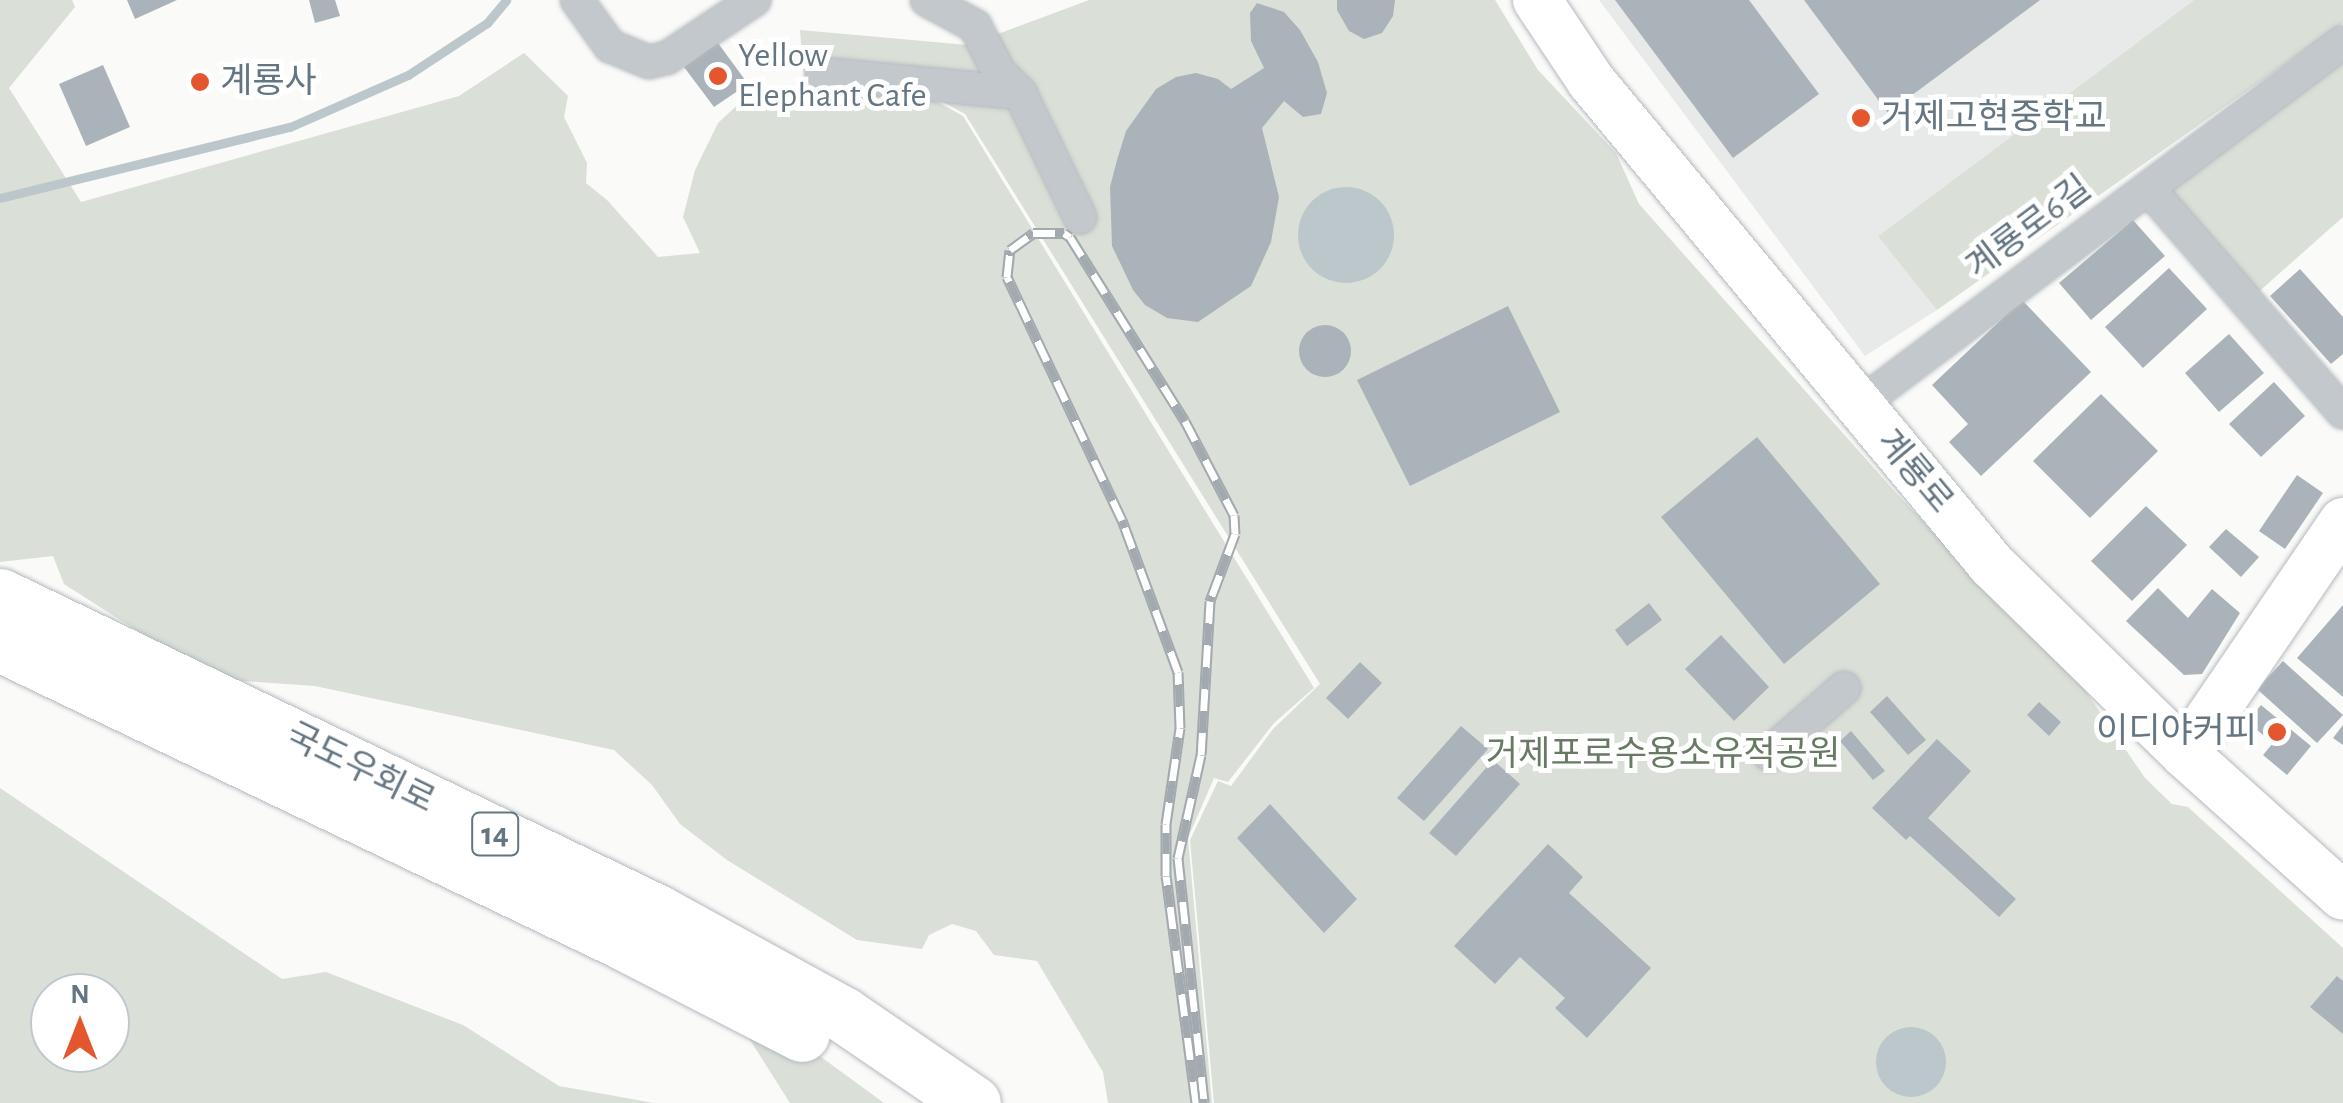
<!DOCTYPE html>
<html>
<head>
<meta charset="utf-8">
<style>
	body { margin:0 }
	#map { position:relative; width:2343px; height:1103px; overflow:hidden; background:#fafaf8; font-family:"Alegreya Sans","Noto Sans KR",sans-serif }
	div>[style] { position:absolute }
	.built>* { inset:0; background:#e8e9e9 }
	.green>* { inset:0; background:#dadfd7 }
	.water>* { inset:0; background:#bbc7cb }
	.round { border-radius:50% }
	.stream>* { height:9px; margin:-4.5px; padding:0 4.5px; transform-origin:4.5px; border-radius:4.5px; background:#bbc7cb }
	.building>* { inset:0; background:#aab3b9 }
	.roads { filter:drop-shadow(0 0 2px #b3babf) drop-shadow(0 0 2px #b3babf) }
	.street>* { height:32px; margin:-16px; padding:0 16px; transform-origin:16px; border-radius:16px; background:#c3c8cc }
	.secondary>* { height:48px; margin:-24px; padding:0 24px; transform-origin:24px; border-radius:24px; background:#fff }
	.highway>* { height:55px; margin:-27.5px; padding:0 27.5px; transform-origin:27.5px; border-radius:27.5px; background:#fff }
	.rail>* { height:11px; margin-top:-5.5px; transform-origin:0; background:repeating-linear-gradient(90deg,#fff 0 22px,#a2aab0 0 44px); box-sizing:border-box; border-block:2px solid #a2aab0 }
	.dots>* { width:28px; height:28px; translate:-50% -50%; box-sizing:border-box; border:5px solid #fff; border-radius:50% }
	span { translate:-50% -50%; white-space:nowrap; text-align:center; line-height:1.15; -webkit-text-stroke:10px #fff; paint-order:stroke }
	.shield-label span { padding:2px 8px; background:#fff; border:2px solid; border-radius:8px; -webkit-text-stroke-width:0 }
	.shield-label { font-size:32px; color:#657683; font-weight:700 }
	.poi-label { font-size:35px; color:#657683 }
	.left { translate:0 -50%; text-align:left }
	.right { translate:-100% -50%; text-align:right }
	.street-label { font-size:35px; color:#657683 }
	.park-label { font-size:35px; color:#687a64 }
	.north { position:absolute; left:30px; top:973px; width:100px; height:100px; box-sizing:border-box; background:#fff; border:2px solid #c1c8cd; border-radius:50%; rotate:0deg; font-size:28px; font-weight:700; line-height:40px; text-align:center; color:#657683 }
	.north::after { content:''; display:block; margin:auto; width:35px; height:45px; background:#e4572e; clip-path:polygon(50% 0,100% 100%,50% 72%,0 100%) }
</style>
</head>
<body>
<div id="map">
	<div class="built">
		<i style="clip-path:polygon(1599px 0,2194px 0,1879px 235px,1937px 310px,1865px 356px)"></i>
	</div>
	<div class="green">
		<i style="clip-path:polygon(0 0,72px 0,75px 7px,9px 88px,81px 202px,459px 96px,524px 53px,568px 96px,564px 117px,587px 163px,586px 183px,607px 200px,658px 257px,700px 253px,683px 217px,695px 170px,718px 123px,744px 99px,804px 86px,894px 91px,931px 98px,963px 116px,1314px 688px,1274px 723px,1228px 782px,1214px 778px,1188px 838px,1212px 1103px,1108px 1103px,1103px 1072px,1037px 961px,994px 955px,976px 931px,952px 924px,929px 935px,922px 949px,857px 940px,727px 860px,680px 824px,652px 785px,614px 750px,315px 686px,212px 679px,64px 584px,53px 556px,0 562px)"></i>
		<i style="clip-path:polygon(1089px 0,1495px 0,1538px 70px,1616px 153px,1639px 204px,1897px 494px,2080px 683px,2145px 778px,2172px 804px,2188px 807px,2343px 948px,2343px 1103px,1214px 1103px,1190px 840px,1218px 781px,1231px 786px,1273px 729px,1320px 684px,965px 114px,932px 96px,804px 81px,800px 30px,968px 45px)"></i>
		<i style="clip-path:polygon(2194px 0,2343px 0,2343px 23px,1937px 310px,1878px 236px)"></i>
		<i style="clip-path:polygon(2343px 42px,2343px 217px,2246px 303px,2148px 188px)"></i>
		<i style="clip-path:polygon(evenodd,0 788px,282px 979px,326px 972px,463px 1025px,559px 1086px,654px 1103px,0 1103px,0 788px,110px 993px,110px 1053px,50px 1053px,50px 993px,110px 993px)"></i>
		<i style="clip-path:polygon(729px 1007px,817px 1054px,884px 1103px,790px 1103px)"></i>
	</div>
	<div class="water">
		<i class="round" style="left:1298px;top:187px;width:96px;height:96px"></i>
		<i class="round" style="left:1876px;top:1027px;width:70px;height:70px"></i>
	</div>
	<div class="stream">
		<i style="left:0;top:198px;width:299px;rotate:-13.8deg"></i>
		<i style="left:290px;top:127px;width:129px;rotate:-23.8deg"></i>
		<i style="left:408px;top:75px;width:95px;rotate:-33.4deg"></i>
		<i style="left:487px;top:23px;width:30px;rotate:-50deg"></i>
	</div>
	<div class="building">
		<i style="clip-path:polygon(127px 0,177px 0,135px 19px)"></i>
		<i style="clip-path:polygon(309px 0,335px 0,340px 16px,315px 23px)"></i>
		<i style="clip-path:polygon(1337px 0,1395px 0,1393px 16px,1382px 33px,1364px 39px,1349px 31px,1337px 10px)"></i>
		<i style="clip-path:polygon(1615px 0,1749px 0,1819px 94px,1733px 158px)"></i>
		<i style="clip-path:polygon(1804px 0,2040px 0,1888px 113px)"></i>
		<i style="clip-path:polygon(1257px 3px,1284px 12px,1300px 30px,1318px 62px,1327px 93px,1321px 114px,1303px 117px,1284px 101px,1262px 128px,1279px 197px,1271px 242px,1251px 286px,1198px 322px,1167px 318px,1145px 305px,1133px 290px,1112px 246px,1110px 187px,1117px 160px,1126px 131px,1156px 89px,1176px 77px,1196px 73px,1218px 79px,1231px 89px,1264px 68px,1251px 41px,1250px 13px)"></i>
		<i style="clip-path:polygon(718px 43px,748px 84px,714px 107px,684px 67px)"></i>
		<i style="clip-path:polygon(103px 65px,130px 127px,86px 146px,59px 84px)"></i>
		<i style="clip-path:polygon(2133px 220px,2165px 256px,2091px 320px,2059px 283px)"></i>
		<i style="clip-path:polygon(2169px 268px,2207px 309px,2143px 368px,2105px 327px)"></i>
		<i style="clip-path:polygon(2300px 269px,2343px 317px,2343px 354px,2331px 364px,2270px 296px)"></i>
		<i style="clip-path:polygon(2022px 300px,2091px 372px,1981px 476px,1949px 442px,1968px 424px,1932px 385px)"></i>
		<i style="clip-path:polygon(1508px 306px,1560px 412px,1410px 486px,1357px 380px)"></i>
		<i class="round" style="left:1299px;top:325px;width:52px;height:52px"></i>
		<i style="clip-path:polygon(2229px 334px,2264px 373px,2219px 412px,2185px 373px)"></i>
		<i style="clip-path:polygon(2274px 382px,2305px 416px,2261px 457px,2229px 424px)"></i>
		<i style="clip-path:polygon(2101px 394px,2158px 451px,2090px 518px,2033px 461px)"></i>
		<i style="clip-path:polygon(1757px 437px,1880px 584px,1784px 664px,1661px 517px)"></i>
		<i style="clip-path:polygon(2297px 475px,2323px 493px,2285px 549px,2259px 531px)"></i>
		<i style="clip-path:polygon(2146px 506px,2187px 545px,2132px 601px,2091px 561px)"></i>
		<i style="clip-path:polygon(2226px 529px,2259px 557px,2241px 577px,2209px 547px)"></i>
		<i style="clip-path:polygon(2158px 588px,2188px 618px,2212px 589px,2240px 613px,2202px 674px,2184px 675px,2126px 621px)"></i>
		<i style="clip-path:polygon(1649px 603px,1662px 620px,1627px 646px,1615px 630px)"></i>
		<i style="clip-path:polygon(2343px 605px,2343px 697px,2297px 658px)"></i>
		<i style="clip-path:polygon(1721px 635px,1769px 687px,1734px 721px,1685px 669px)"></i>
		<i style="clip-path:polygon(2283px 661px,2343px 715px,2317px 743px,2257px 689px)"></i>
		<i style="clip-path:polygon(1360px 662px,1382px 683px,1348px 719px,1326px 698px)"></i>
		<i style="clip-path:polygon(1887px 696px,1926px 740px,1908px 755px,1870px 712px)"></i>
		<i style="clip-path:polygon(2039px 702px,2061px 722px,2049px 736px,2027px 715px)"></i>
		<i style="clip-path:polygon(2261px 705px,2311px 746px,2287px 775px,2263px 755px,2273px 743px,2247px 722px)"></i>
		<i style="clip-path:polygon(2343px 725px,2343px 745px,2333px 738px)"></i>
		<i style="clip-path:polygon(1461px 726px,1488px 749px,1424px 821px,1397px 798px)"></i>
		<i style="clip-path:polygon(1851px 731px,1885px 771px,1873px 780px,1840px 741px)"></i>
		<i style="clip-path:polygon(1937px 739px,1971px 771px,1928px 818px,2016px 899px,1999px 917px,1910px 836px,1906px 840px,1872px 808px)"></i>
		<i style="clip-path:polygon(1493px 760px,1520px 784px,1456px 856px,1429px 833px)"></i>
		<i style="clip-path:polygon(1270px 804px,1357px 899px,1324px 933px,1237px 838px)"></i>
		<i style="clip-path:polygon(1548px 844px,1583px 877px,1569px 893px,1651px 968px,1587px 1038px,1555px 1008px,1565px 998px,1520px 957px,1495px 984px,1454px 946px)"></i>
		<i style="clip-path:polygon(2337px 976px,2343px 981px,2343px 1034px,2310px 1007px)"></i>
	</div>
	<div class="roads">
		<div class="street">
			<i style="left:577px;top:0;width:57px;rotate:54.3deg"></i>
			<i style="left:610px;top:46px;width:42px;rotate:22.3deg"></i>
			<i style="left:649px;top:62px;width:18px;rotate:-13deg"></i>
			<i style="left:667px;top:58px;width:105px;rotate:-33.7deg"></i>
			<i style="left:927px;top:0;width:55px;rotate:28.4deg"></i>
			<i style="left:975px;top:26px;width:52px;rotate:62.4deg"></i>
			<i style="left:999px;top:72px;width:30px;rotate:45deg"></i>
			<i style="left:1020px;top:93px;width:138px;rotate:64.2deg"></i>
			<i style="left:823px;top:74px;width:198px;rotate:5.5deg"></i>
			<i style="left:2148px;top:188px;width:297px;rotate:49deg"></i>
			<i style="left:1859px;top:405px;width:605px;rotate:-36.87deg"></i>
			<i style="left:1769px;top:754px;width:100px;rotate:-41.3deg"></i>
		</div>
		<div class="secondary">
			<i style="left:1537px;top:0;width:97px;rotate:56.3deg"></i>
			<i style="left:1591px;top:81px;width:629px;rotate:50.36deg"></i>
			<i style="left:1992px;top:565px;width:270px;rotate:44.4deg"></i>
			<i style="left:2185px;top:754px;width:212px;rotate:41.9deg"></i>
			<i style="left:2185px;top:754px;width:281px;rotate:-55.7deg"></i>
		</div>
		<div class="highway">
			<i style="left:0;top:596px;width:729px;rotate:25.69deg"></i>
			<i style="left:657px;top:912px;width:213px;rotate:28.8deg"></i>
			<i style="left:844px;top:1015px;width:156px;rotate:34.3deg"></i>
			<i style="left:0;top:644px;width:691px;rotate:25.56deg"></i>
			<i style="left:623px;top:942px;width:201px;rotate:27.2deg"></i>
		</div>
	</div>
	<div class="rail">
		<i style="left:1196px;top:1103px;width:229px;rotate:-97.5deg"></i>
		<i style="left:1166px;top:876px;width:52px;rotate:-90deg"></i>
		<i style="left:1166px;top:824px;width:97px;rotate:-81.7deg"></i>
		<i style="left:1180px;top:728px;width:56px;rotate:-92deg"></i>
		<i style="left:1178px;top:672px;width:162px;rotate:-110.2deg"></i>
		<i style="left:1122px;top:520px;width:269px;rotate:-115.3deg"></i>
		<i style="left:1007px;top:277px;width:27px;rotate:-84deg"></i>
		<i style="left:1010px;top:250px;width:29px;rotate:-36deg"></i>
		<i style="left:1033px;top:233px;width:31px"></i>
		<i style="left:1064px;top:233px;width:7px;rotate:34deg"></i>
		<i style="left:1070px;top:237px;width:217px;rotate:58deg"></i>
		<i style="left:1185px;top:421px;width:106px;rotate:62.5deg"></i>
		<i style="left:1234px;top:515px;width:19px;rotate:87deg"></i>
		<i style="left:1235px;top:534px;width:72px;rotate:110.5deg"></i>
		<i style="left:1210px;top:601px;width:154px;rotate:93.3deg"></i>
		<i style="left:1201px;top:755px;width:106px;rotate:102.6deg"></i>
		<i style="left:1178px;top:858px;width:246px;rotate:83.9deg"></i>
	</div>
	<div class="dots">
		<i style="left:718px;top:76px;background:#e4572e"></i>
		<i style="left:200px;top:82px;background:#e4572e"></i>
		<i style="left:1861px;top:118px;background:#e4572e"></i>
		<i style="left:2277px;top:732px;background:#e4572e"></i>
	</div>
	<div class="shield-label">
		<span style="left:495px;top:834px">14</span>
	</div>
	<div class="poi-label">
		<span class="left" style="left:738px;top:76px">Yellow<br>Elephant Cafe</span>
		<span class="left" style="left:220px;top:82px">계룡사</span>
		<span class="left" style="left:1881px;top:118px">거제고현중학교</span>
		<span class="right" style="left:2257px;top:732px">이디야커피</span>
	</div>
	<div class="street-label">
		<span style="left:2029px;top:228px;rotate:-37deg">계룡로6길</span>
		<span style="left:1914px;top:472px;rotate:50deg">계룡로</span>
		<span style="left:360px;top:769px;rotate:26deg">국도우회로</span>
	</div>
	<div class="park-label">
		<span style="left:1663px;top:755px">거제포로수용소유적공원</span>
	</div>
	<div class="north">N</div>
</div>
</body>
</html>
